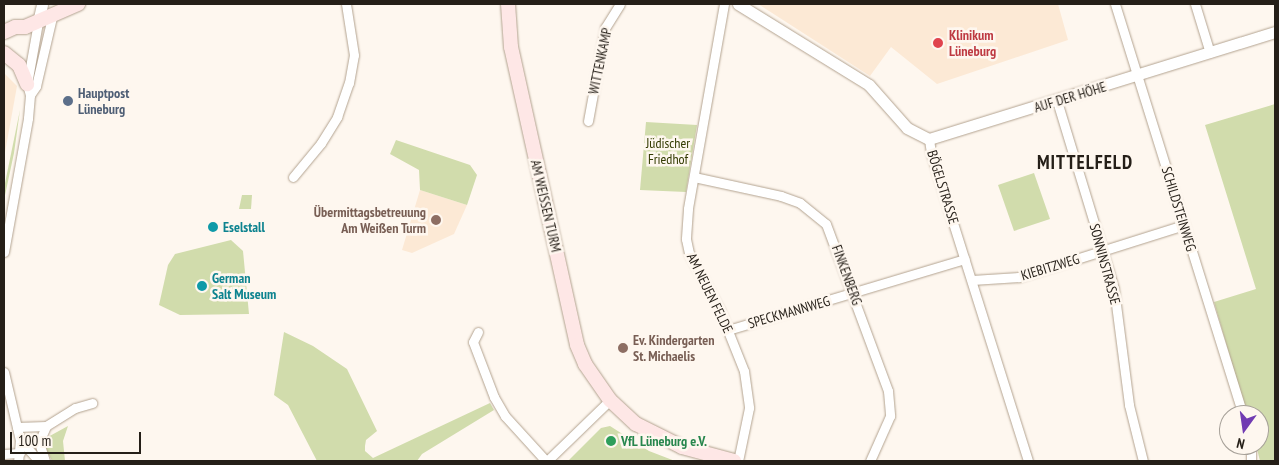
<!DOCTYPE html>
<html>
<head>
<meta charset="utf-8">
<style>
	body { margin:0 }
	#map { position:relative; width:1279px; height:465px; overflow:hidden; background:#fef7ef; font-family:"PT Sans Narrow",sans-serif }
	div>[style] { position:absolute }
	.built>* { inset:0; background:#fce9d5 }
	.green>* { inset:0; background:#d1dcac }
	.roads { filter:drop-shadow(0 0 1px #b3a390) drop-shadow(0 0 1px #b3a390) }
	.minor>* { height:9px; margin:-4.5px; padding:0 4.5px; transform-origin:4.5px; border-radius:4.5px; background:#fff }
	.tertiary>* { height:11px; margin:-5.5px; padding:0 5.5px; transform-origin:5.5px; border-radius:5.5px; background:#fff }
	.secondary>* { height:14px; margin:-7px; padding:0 7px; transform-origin:7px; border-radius:7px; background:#fee7e6 }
	.dots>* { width:14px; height:14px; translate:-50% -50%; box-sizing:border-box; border:2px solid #fef7ef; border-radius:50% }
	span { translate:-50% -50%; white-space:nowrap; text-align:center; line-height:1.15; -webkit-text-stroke:5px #fef7ef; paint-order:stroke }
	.health-label { font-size:14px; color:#be3a42; font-weight:700 }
	.left { translate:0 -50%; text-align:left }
	.street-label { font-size:14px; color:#251f18 }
	.service-label { font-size:14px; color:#4e5e75; font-weight:700 }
	.park-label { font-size:14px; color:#333b02 }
	.education-label { font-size:14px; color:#785e54; font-weight:700 }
	.right { translate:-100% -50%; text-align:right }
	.culture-label { font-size:14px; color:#0d838f; font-weight:700 }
	.leisure-label { font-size:14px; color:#27864d; font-weight:700 }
	.district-label { font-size:19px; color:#251f18; font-weight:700; letter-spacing:1px }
	.frame { position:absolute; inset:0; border:5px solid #251f18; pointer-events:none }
	.north { position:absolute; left:1219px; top:405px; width:50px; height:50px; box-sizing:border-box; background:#fef7ef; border:1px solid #a7a199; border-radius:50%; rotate:194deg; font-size:14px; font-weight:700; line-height:20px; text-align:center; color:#251f18 }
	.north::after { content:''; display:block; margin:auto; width:18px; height:22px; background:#713bb2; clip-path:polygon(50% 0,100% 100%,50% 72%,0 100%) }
	.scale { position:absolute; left:10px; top:432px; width:131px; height:22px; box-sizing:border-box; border:2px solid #251f18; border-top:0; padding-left:6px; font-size:15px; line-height:18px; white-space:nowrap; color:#251f18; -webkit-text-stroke:4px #fef7ef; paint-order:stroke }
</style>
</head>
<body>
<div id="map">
	<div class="built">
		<i style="clip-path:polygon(758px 4px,1058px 4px,1068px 40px,937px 84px,891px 47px,870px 76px)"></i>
		<i style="clip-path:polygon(4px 73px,17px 86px,4px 158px)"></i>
		<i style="clip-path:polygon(420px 190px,467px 205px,454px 234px,412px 253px,402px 250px)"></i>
	</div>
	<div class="green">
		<i style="clip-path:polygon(1275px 104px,1275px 461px,1260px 461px,1256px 445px,1259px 445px,1259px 415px,1247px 415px,1214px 302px,1256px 289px,1205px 125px)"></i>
		<i style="clip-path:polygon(20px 110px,14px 153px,4px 200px,4px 188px)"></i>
		<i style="clip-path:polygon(646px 122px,697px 125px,686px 192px,640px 190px)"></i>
		<i style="clip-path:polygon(396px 140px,470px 165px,477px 175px,467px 205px,420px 190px,419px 170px,390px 154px)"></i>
		<i style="clip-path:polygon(1034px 173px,1050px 219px,1014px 231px,998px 185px)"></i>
		<i style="clip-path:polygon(242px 195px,252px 195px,251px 209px,239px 209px)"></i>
		<i style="clip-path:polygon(231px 240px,243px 251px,249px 314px,180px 315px,159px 305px,168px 265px,175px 254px)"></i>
		<i style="clip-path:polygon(284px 332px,313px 346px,347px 369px,377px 431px,366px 440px,365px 446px,365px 451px,373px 458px,490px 403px,494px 410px,422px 454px,417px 461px,317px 461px,288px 405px,274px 395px)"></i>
		<i style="clip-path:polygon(68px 426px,63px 441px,65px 461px,52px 461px,46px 449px,46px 438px)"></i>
		<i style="clip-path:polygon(610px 426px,649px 451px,675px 461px,568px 461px,601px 428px)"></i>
	</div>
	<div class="roads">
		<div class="minor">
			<i style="left:724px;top:4px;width:208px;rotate:100deg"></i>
			<i style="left:688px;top:209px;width:30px;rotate:94deg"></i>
			<i style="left:686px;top:239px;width:14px;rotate:78deg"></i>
			<i style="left:689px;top:253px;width:66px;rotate:61.9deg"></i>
			<i style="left:720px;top:311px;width:65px;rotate:68.2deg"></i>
			<i style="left:744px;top:371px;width:37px;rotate:82deg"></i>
			<i style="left:749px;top:408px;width:54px;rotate:101.7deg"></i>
			<i style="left:1115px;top:4px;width:430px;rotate:72.7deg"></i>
			<i style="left:1195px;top:4px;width:51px;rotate:73deg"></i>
			<i style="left:30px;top:95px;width:11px;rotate:-56deg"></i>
			<i style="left:36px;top:86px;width:71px;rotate:-76.9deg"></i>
			<i style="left:1057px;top:101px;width:196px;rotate:73.1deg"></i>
			<i style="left:1114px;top:289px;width:117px;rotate:82.6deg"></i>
			<i style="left:1129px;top:405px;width:58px;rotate:76deg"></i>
			<i style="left:588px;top:121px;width:95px;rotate:-79.6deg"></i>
			<i style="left:605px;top:28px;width:28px;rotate:-58deg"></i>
			<i style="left:929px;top:139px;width:14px;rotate:82deg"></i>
			<i style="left:931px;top:153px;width:323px;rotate:72.5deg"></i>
			<i style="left:293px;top:177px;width:44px;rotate:-50.5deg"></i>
			<i style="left:321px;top:143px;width:31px;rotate:-58deg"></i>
			<i style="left:337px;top:117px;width:36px;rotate:-71deg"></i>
			<i style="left:349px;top:83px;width:28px;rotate:-80deg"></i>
			<i style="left:354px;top:55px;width:52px;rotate:-98.9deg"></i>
			<i style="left:694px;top:177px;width:89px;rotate:12.3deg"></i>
			<i style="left:781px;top:196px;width:20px;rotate:20deg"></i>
			<i style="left:800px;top:203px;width:33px;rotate:39deg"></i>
			<i style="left:826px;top:224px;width:178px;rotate:69.6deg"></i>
			<i style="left:888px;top:391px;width:25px;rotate:85deg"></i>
			<i style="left:890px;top:416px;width:49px;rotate:114deg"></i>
			<i style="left:4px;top:252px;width:136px;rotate:-79.8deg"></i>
			<i style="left:28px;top:118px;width:23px;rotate:-85deg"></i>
			<i style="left:30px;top:95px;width:11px;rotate:-105deg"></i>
			<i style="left:27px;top:84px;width:63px;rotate:-79.9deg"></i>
			<i style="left:972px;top:280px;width:47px;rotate:-3.7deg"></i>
			<i style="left:1019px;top:277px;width:173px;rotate:-17.5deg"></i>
			<i style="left:728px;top:330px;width:247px;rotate:-16.7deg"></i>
			<i style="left:478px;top:332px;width:11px;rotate:117deg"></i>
			<i style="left:473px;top:342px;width:59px;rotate:69.1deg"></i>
			<i style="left:494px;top:397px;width:22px;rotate:60deg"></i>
			<i style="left:505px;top:416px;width:61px;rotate:47.7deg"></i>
			<i style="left:4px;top:372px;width:70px;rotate:76.8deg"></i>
			<i style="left:20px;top:440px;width:21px;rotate:95deg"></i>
			<i style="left:17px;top:427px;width:29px;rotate:-2deg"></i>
			<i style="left:46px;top:426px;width:34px;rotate:-32deg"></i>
			<i style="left:75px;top:408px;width:18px;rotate:-16deg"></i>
			<i style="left:20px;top:440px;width:28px;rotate:48deg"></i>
			<i style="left:1251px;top:445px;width:16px;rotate:90deg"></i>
			<i style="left:4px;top:454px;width:16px;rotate:-4deg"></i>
			<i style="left:45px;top:461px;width:20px;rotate:-108deg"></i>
			<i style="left:39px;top:442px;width:17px;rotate:-66deg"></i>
			<i style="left:547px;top:461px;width:88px;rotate:-44.1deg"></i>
		</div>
		<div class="tertiary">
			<i style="left:738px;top:4px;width:154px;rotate:31.7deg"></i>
			<i style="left:869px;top:85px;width:57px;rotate:48.5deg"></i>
			<i style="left:907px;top:128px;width:25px;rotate:27deg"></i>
			<i style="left:929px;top:139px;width:362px;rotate:-17.2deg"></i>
			<i style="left:38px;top:22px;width:18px;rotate:-77deg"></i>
		</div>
		<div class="secondary">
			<i style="left:508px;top:4px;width:43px;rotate:86deg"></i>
			<i style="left:511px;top:47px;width:305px;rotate:77.5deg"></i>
			<i style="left:577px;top:345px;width:21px;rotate:67deg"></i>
			<i style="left:585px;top:364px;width:44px;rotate:55.2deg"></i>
			<i style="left:610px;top:400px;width:35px;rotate:43deg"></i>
			<i style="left:636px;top:424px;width:51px;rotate:26.6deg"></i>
			<i style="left:682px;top:447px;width:54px;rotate:15.1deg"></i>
			<i style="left:4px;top:32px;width:12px;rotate:-24deg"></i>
			<i style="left:15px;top:27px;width:10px"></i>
			<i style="left:25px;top:27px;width:58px;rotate:-23.5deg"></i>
			<i style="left:4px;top:53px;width:19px;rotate:39deg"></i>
			<i style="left:19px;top:65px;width:21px;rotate:67deg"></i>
		</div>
	</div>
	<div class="dots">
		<i style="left:938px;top:43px;background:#e0444e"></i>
		<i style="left:68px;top:101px;background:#5c6f8a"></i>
		<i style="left:436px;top:220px;background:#8d6e63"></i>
		<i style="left:213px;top:227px;background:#0f9aa8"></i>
		<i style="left:202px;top:286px;background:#0f9aa8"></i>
		<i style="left:623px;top:348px;background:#8d6e63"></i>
		<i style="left:611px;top:441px;background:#2e9e5b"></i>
	</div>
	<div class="health-label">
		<span class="left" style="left:949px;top:43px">Klinikum<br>Lüneburg</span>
	</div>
	<div class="street-label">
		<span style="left:600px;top:61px;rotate:-78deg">WITTENKAMP</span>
		<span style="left:1070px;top:97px;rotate:-17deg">AUF DER HÖHE</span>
		<span style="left:943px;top:187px;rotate:73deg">BÖGELSTRASSE</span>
		<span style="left:546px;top:206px;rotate:77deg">AM WEISSEN TURM</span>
		<span style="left:1179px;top:209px;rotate:73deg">SCHILDSTEINWEG</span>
		<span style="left:1105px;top:264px;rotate:75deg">SONNINSTRASSE</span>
		<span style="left:1050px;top:267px;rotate:-17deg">KIEBITZWEG</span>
		<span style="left:847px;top:275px;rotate:70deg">FINKENBERG</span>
		<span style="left:710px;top:293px;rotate:64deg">AM NEUEN FELDE</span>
		<span style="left:789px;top:312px;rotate:-16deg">SPECKMANNWEG</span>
	</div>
	<div class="service-label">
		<span class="left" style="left:78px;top:101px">Hauptpost<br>Lüneburg</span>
	</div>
	<div class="park-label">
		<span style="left:668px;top:151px">Jüdischer<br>Friedhof</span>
	</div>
	<div class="education-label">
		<span class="right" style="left:426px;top:220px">Übermittagsbetreuung<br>Am Weißen Turm</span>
		<span class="left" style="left:633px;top:348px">Ev. Kindergarten<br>St. Michaelis</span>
	</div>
	<div class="culture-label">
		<span class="left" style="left:223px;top:227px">Eselstall</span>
		<span class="left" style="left:212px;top:286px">German<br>Salt Museum</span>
	</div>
	<div class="leisure-label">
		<span class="left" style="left:621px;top:441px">VfL Lüneburg e.V.</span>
	</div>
	<div class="district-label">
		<span style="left:1085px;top:163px">MITTELFELD</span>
	</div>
	<div class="frame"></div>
	<div class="north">N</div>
	<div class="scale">100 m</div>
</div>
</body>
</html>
